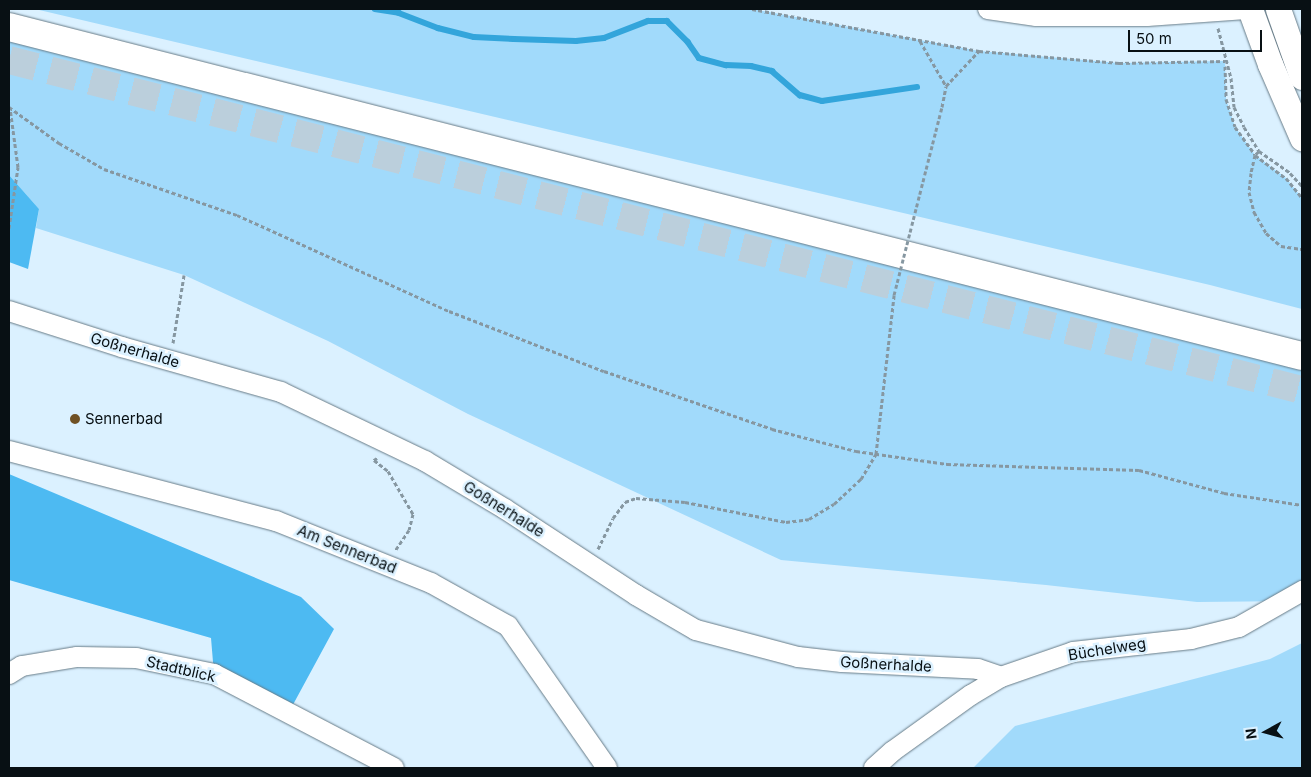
<!DOCTYPE html>
<html>
<head>
<meta charset="utf-8">
<style>
	body { margin:0 }
	#map { position:relative; width:1311px; height:777px; overflow:hidden; background:#dbf1ff; font-family:Inter,sans-serif }
	div>[style] { position:absolute }
	.green>* { inset:0; background:#a1dafb }
	.forest>* { inset:0; background:#4dbaf2 }
	.stream>* { height:5.5px; margin:-2.75px; padding:0 2.75px; transform-origin:2.75px; border-radius:2.75px; background:#33a5db }
	.trunk-tunnel>* { height:28px; margin-top:-14px; transform-origin:0; background:repeating-linear-gradient(90deg,#bbcfdc 0 28px,transparent 0 42px) }
	.path>* { height:3px; margin-top:-1.5px; transform-origin:0; background:repeating-linear-gradient(90deg,#8697a1 0 4px,transparent 0 6.5px) }
	.roads { filter:drop-shadow(0 0 1px #677b87) drop-shadow(0 0 1px #677b87) }
	.minor>* { height:20px; margin:-10px; padding:0 10px; transform-origin:10px; border-radius:10px; background:#fff }
	.tertiary>* { height:25px; margin:-12.5px; padding:0 12.5px; transform-origin:12.5px; border-radius:12.5px; background:#fff }
	.trunk>* { height:28px; margin:-14px; padding:0 14px; transform-origin:14px; border-radius:14px; background:#fff }
	.path-bridge>* { height:3px; margin-top:-1.5px; transform-origin:0; background:repeating-linear-gradient(90deg,#8697a1 0 4px,transparent 0 6.5px) }
	.dots>* { width:14px; height:14px; translate:-50% -50%; box-sizing:border-box; border:2px solid #dbf1ff; border-radius:50% }
	span { translate:-50% -50%; white-space:nowrap; text-align:center; line-height:1.15; -webkit-text-stroke:5px #dbf1ff; paint-order:stroke }
	.street-label { font-size:15px; color:#081014 }
	.poi-label { font-size:15px; color:#081014 }
	.left { translate:0 -50%; text-align:left }
	.frame { position:absolute; inset:0; border:10px solid #081014; pointer-events:none }
	.north { position:absolute; left:1241px; top:707px; width:50px; height:50px; -webkit-text-stroke:4px #dbf1ff; paint-order:stroke; rotate:263deg; font-size:14px; font-weight:700; line-height:20px; text-align:center; color:#081014 }
	.north::after { content:''; display:block; margin:auto; width:18px; height:22px; background:#081014; clip-path:polygon(50% 0,100% 100%,50% 72%,0 100%) }
	.scale { position:absolute; left:1128px; top:30px; width:134px; height:22px; box-sizing:border-box; border:2px solid #081014; border-top:0; padding-left:6px; font-size:15px; line-height:18px; white-space:nowrap; color:#081014; -webkit-text-stroke:4px #dbf1ff; paint-order:stroke }
</style>
</head>
<body>
<div id="map">
	<div class="green">
		<i style="clip-path:polygon(35px 9px,752px 9px,979px 51px,1119px 63px,1225px 61px,1226px 99px,1235px 127px,1255px 155px,1286px 178px,1302px 198px,1302px 309px,1210px 285px)"></i>
		<i style="clip-path:polygon(9px 41px,1302px 369px,1302px 591px,1287px 601px,1197px 602px,1046px 585px,781px 560px,468px 414px,328px 341px,184px 275px,36px 228px,39px 209px,9px 175px)"></i>
		<i style="clip-path:polygon(1302px 643px,1302px 768px,973px 768px,1015px 726px,1270px 659px)"></i>
	</div>
	<div class="forest">
		<i style="clip-path:polygon(9px 175px,39px 209px,28px 269px,9px 262px)"></i>
		<i style="clip-path:polygon(9px 474px,301px 597px,334px 629px,289px 712px,214px 674px,211px 638px,9px 580px)"></i>
	</div>
	<div class="stream">
		<i style="left:375px;top:9px;width:24px;rotate:9deg"></i>
		<i style="left:399px;top:13px;width:42px;rotate:21deg"></i>
		<i style="left:438px;top:28px;width:37px;rotate:14deg"></i>
		<i style="left:474px;top:37px;width:40px;rotate:2.9deg"></i>
		<i style="left:514px;top:39px;width:62px;rotate:1.8deg"></i>
		<i style="left:576px;top:41px;width:28px;rotate:-6deg"></i>
		<i style="left:604px;top:38px;width:47px;rotate:-21.1deg"></i>
		<i style="left:648px;top:21px;width:19px"></i>
		<i style="left:667px;top:21px;width:30px;rotate:45deg"></i>
		<i style="left:688px;top:42px;width:19px;rotate:55deg"></i>
		<i style="left:699px;top:58px;width:28px;rotate:15deg"></i>
		<i style="left:726px;top:65px;width:25px;rotate:2deg"></i>
		<i style="left:751px;top:66px;width:22px;rotate:13deg"></i>
		<i style="left:772px;top:71px;width:37px;rotate:41deg"></i>
		<i style="left:800px;top:95px;width:23px;rotate:15deg"></i>
		<i style="left:822px;top:101px;width:96px;rotate:-8.4deg"></i>
	</div>
	<div class="trunk-tunnel">
		<i style="left:9px;top:60px;width:1334px;rotate:14.32deg"></i>
	</div>
	<div class="path">
		<i style="left:752px;top:9px;width:231px;rotate:10.5deg"></i>
		<i style="left:979px;top:51px;width:141px;rotate:4.9deg"></i>
		<i style="left:1119px;top:63px;width:106px;rotate:-1.1deg"></i>
		<i style="left:1218px;top:28px;width:52px;rotate:75.4deg"></i>
		<i style="left:1231px;top:78px;width:29px;rotate:84deg"></i>
		<i style="left:1234px;top:107px;width:22px;rotate:63deg"></i>
		<i style="left:1244px;top:127px;width:28px;rotate:58deg"></i>
		<i style="left:1259px;top:151px;width:38px;rotate:35deg"></i>
		<i style="left:1290px;top:173px;width:18px;rotate:47deg"></i>
		<i style="left:920px;top:41px;width:52px;rotate:60deg"></i>
		<i style="left:946px;top:86px;width:48px;rotate:-46.7deg"></i>
		<i style="left:1225px;top:66px;width:33px;rotate:88deg"></i>
		<i style="left:1226px;top:99px;width:29px;rotate:72deg"></i>
		<i style="left:1235px;top:127px;width:34px;rotate:54deg"></i>
		<i style="left:1255px;top:155px;width:39px;rotate:37deg"></i>
		<i style="left:1286px;top:178px;width:26px;rotate:51deg"></i>
		<i style="left:9px;top:107px;width:62px;rotate:35.8deg"></i>
		<i style="left:59px;top:143px;width:52px;rotate:30deg"></i>
		<i style="left:104px;top:169px;width:141px;rotate:19.1deg"></i>
		<i style="left:237px;top:215px;width:233px;rotate:24.4deg"></i>
		<i style="left:449px;top:311px;width:166px;rotate:21.2deg"></i>
		<i style="left:604px;top:371px;width:178px;rotate:19deg"></i>
		<i style="left:772px;top:429px;width:87px;rotate:14.7deg"></i>
		<i style="left:856px;top:451px;width:92px;rotate:8.1deg"></i>
		<i style="left:947px;top:464px;width:192px;rotate:1.8deg"></i>
		<i style="left:1139px;top:470px;width:88px;rotate:15.1deg"></i>
		<i style="left:1224px;top:493px;width:79px;rotate:8.7deg"></i>
		<i style="left:942px;top:107px;width:21px;rotate:-79deg"></i>
		<i style="left:1259px;top:151px;width:6px;rotate:135deg"></i>
		<i style="left:1255px;top:155px;width:18px;rotate:103deg"></i>
		<i style="left:1251px;top:173px;width:19px;rotate:96deg"></i>
		<i style="left:1249px;top:192px;width:21px;rotate:76deg"></i>
		<i style="left:1254px;top:212px;width:24px;rotate:60deg"></i>
		<i style="left:1266px;top:233px;width:20px;rotate:41deg"></i>
		<i style="left:1281px;top:246px;width:21px;rotate:8deg"></i>
		<i style="left:9px;top:228px;width:62px;rotate:-81.6deg"></i>
		<i style="left:18px;top:167px;width:60px;rotate:-97.7deg"></i>
		<i style="left:173px;top:343px;width:69px;rotate:-80.8deg"></i>
		<i style="left:377px;top:458px;width:4px;rotate:146deg"></i>
		<i style="left:374px;top:460px;width:18px;rotate:38deg"></i>
		<i style="left:388px;top:471px;width:50px;rotate:59.8deg"></i>
		<i style="left:413px;top:514px;width:16px;rotate:104deg"></i>
		<i style="left:409px;top:530px;width:25px;rotate:124deg"></i>
		<i style="left:598px;top:549px;width:34px;rotate:-64deg"></i>
		<i style="left:613px;top:518px;width:20px;rotate:-53deg"></i>
		<i style="left:625px;top:502px;width:12px;rotate:-20deg"></i>
		<i style="left:636px;top:498px;width:49px;rotate:4.7deg"></i>
		<i style="left:685px;top:502px;width:103px;rotate:11.2deg"></i>
		<i style="left:786px;top:522px;width:23px;rotate:-7deg"></i>
		<i style="left:809px;top:519px;width:29px;rotate:-31deg"></i>
		<i style="left:834px;top:504px;width:37px;rotate:-43deg"></i>
		<i style="left:861px;top:479px;width:29px;rotate:-59deg"></i>
		<i style="left:876px;top:454px;width:160px;rotate:-83.5deg"></i>
	</div>
	<div class="roads">
		<div class="minor">
			<i style="left:988px;top:9px;width:49px;rotate:8.3deg"></i>
			<i style="left:1036px;top:16px;width:111px"></i>
			<i style="left:1147px;top:16px;width:99px;rotate:-4deg"></i>
			<i style="left:9px;top:311px;width:119px;rotate:17.7deg"></i>
			<i style="left:122px;top:347px;width:165px;rotate:15.8deg"></i>
			<i style="left:281px;top:392px;width:160px;rotate:25.6deg"></i>
			<i style="left:425px;top:461px;width:93px;rotate:31deg"></i>
			<i style="left:505px;top:509px;width:157px;rotate:33.3deg"></i>
			<i style="left:636px;top:595px;width:69px;rotate:30.3deg"></i>
			<i style="left:696px;top:630px;width:106px;rotate:14.8deg"></i>
			<i style="left:798px;top:657px;width:44px;rotate:6.5deg"></i>
			<i style="left:842px;top:662px;width:136px;rotate:2.9deg"></i>
			<i style="left:978px;top:669px;width:24px;rotate:19deg"></i>
			<i style="left:9px;top:451px;width:276px;rotate:14.7deg"></i>
			<i style="left:276px;top:521px;width:167px;rotate:21.8deg"></i>
			<i style="left:431px;top:583px;width:88px;rotate:29.2deg"></i>
			<i style="left:508px;top:626px;width:173px;rotate:55.1deg"></i>
			<i style="left:9px;top:674px;width:15px;rotate:-32deg"></i>
			<i style="left:22px;top:666px;width:56px;rotate:-9.3deg"></i>
			<i style="left:77px;top:657px;width:59px;rotate:1deg"></i>
			<i style="left:136px;top:658px;width:80px;rotate:11.6deg"></i>
			<i style="left:214px;top:674px;width:203px;rotate:27.6deg"></i>
			<i style="left:874px;top:768px;width:25px;rotate:-42deg"></i>
			<i style="left:893px;top:751px;width:96px;rotate:-35.7deg"></i>
			<i style="left:971px;top:695px;width:35px;rotate:-31deg"></i>
			<i style="left:1001px;top:677px;width:76px;rotate:-19.1deg"></i>
			<i style="left:1073px;top:652px;width:119px;rotate:-6.3deg"></i>
			<i style="left:1191px;top:639px;width:49px;rotate:-14deg"></i>
			<i style="left:1239px;top:627px;width:73px;rotate:-29.7deg"></i>
		</div>
		<div class="tertiary">
			<i style="left:1250px;top:9px;width:59px;rotate:70deg"></i>
			<i style="left:1270px;top:64px;width:81px;rotate:66.6deg"></i>
			<i style="left:1278px;top:9px;width:72px;rotate:70.6deg"></i>
		</div>
		<div class="trunk">
			<i style="left:9px;top:27px;width:1334px;rotate:14.28deg"></i>
		</div>
	</div>
	<div class="path-bridge">
		<i style="left:894px;top:295px;width:194px;rotate:-75.7deg"></i>
	</div>
	<div class="dots">
		<i style="left:75px;top:419px;background:#6f5125"></i>
	</div>
	<div class="street-label">
		<span style="left:135px;top:350px;rotate:16deg">Goßnerhalde</span>
		<span style="left:504px;top:509px;rotate:32deg">Goßnerhalde</span>
		<span style="left:347px;top:549px;rotate:22deg">Am Sennerbad</span>
		<span style="left:1107px;top:649px;rotate:-9deg">Büchelweg</span>
		<span style="left:886px;top:664px;rotate:3deg">Goßnerhalde</span>
		<span style="left:181px;top:669px;rotate:13deg">Stadtblick</span>
	</div>
	<div class="poi-label">
		<span class="left" style="left:85px;top:419px">Sennerbad</span>
	</div>
	<div class="frame"></div>
	<div class="north">N</div>
	<div class="scale">50 m</div>
</div>
</body>
</html>
